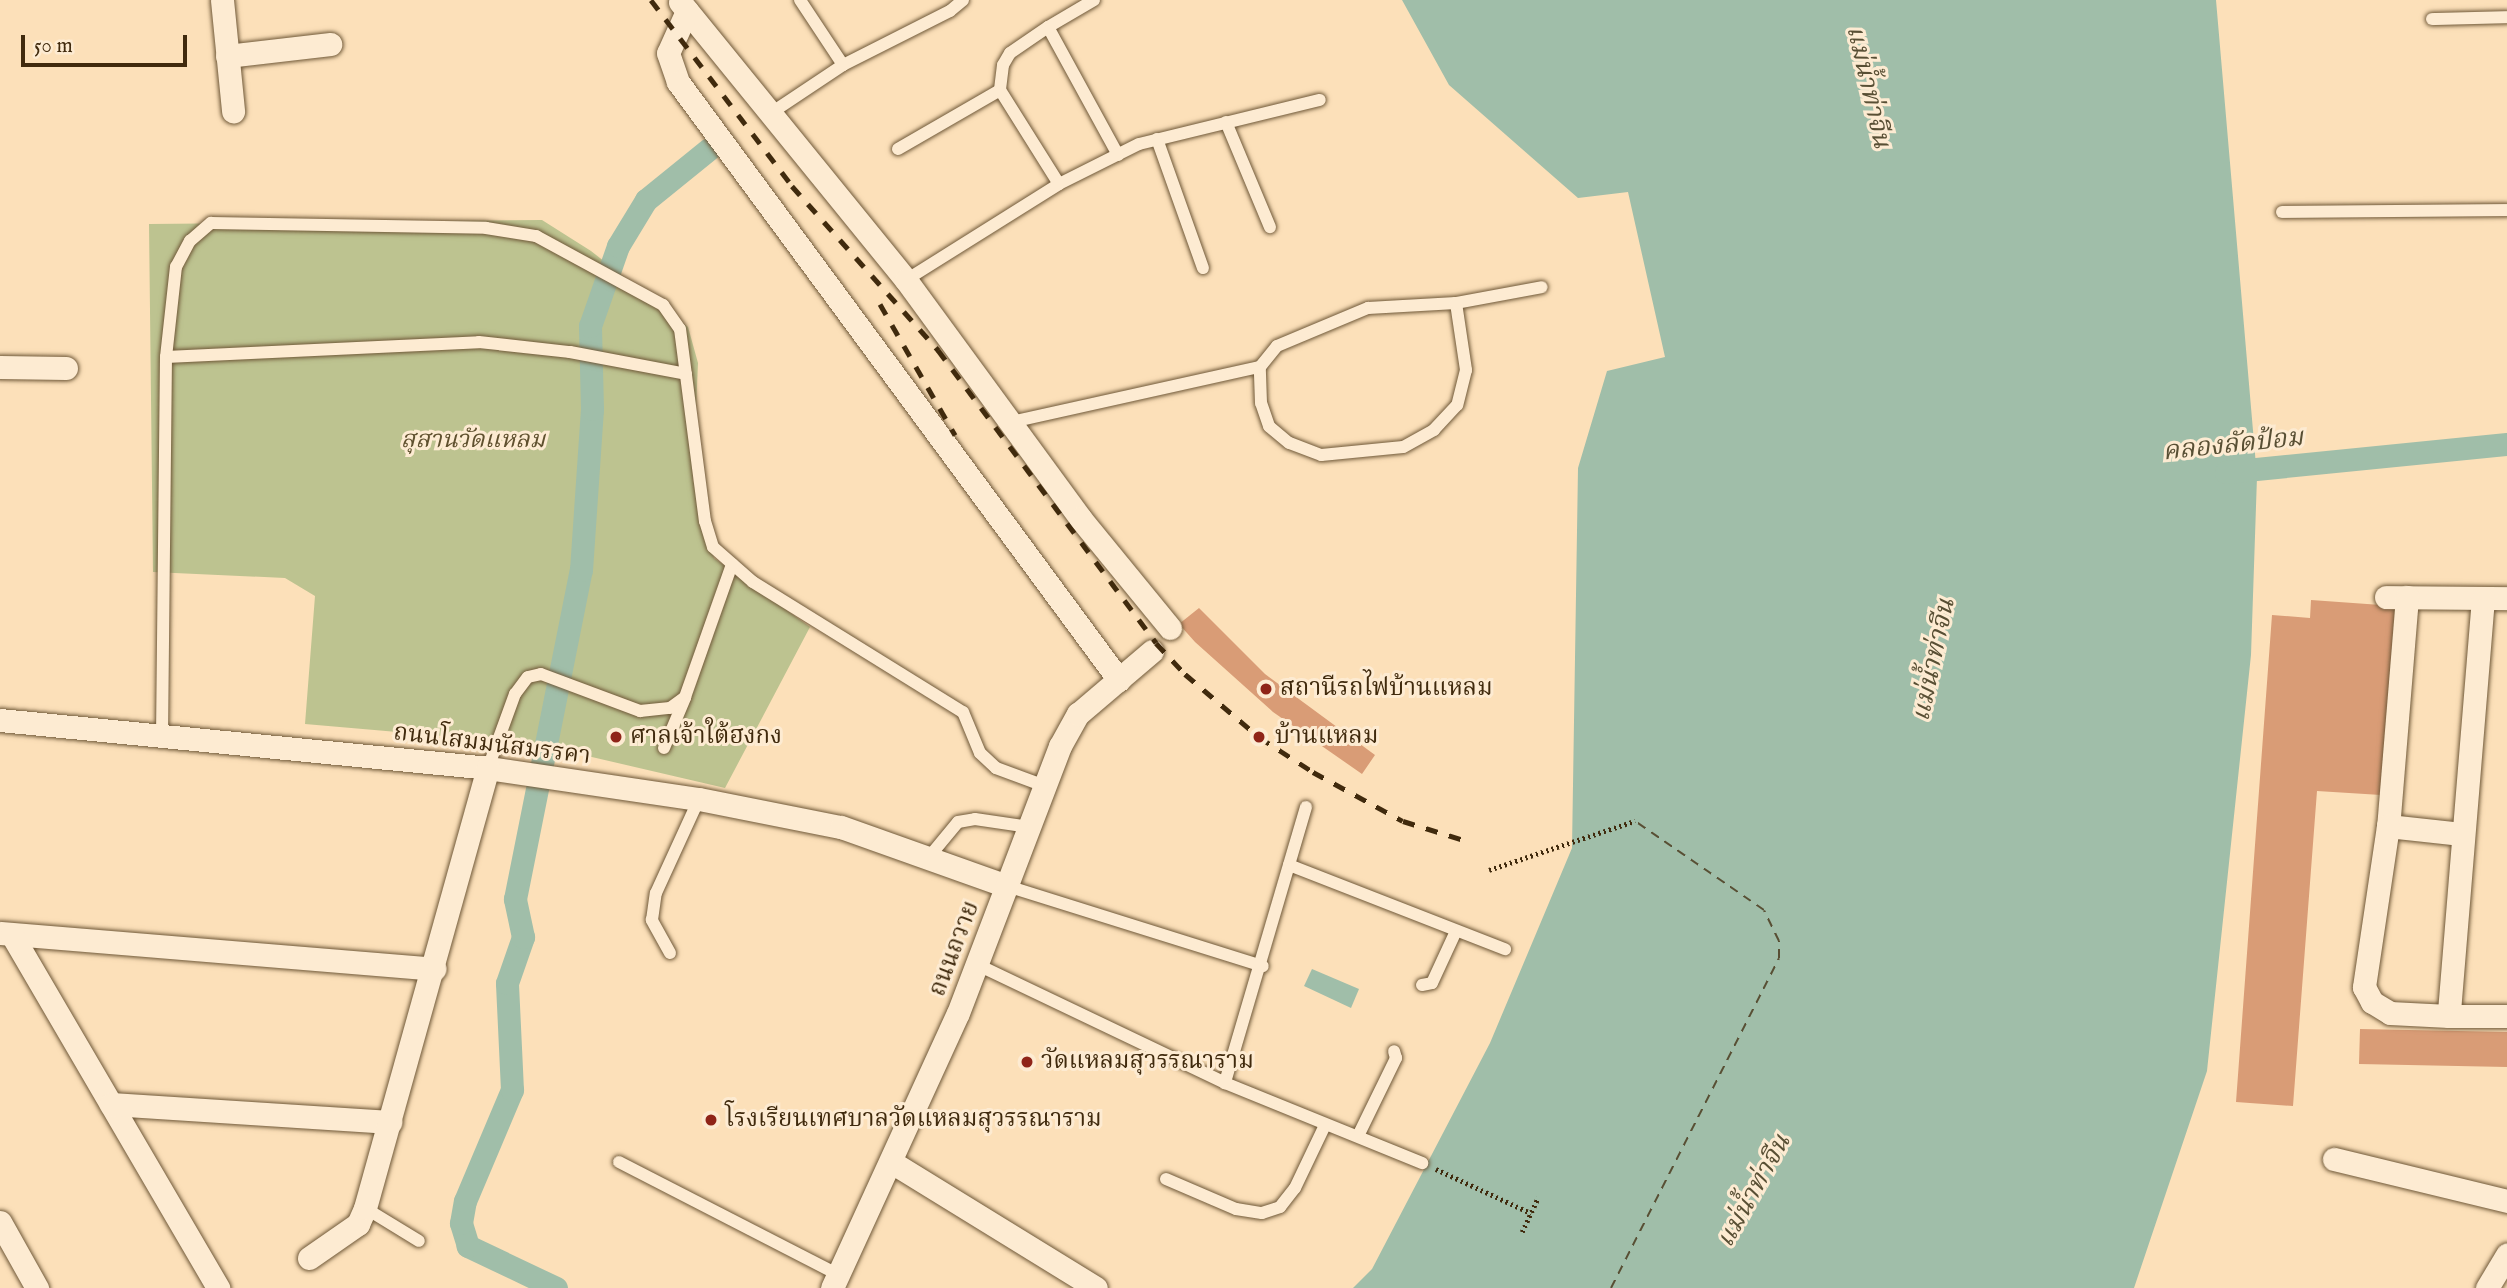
<!DOCTYPE html>
<html>
<head>
<meta charset="utf-8">
<style>
	body { margin:0 }
	#map { position:relative; width:2507px; height:1288px; overflow:hidden; background:#fce0b9; font-family:"IM FELL English","Noto Serif Thai",serif }
	div>[style] { position:absolute }
	.green>* { inset:0; background:#bdc390 }
	.water>* { inset:0; background:#a0bea9 }
	.canal>* { height:23px; margin:-11.5px; padding:0 11.5px; transform-origin:11.5px; border-radius:11.5px; background:#a0bea9 }
	.ferry>* { height:2px; margin-top:-1px; transform-origin:0; background:repeating-linear-gradient(90deg,#584f34 0 9px,transparent 0 16px) }
	.building>* { inset:0; background:#d99c76 }
	.path>* { height:4.5px; margin-top:-2.25px; transform-origin:0; background:repeating-linear-gradient(90deg,#402a0d 0 2px,transparent 0 5.5px) }
	.roads { filter:drop-shadow(0 0 2px #6f5838) drop-shadow(0 0 2px #6f5838) }
	.lane>* { height:12px; margin:-6px; padding:0 6px; transform-origin:6px; border-radius:6px; background:#fdebd2 }
	.street>* { height:23px; margin:-11.5px; padding:0 11.5px; transform-origin:11.5px; border-radius:11.5px; background:#fdebd2 }
	.rail>* { height:5px; margin-top:-2.5px; transform-origin:0; background:repeating-linear-gradient(90deg,#402a0d 0 12px,transparent 0 24px) }
	.dots>* { width:19px; height:19px; translate:-50% -50%; box-sizing:border-box; border:4px solid #fdebd2; border-radius:50% }
	span { translate:-50% -50%; white-space:nowrap; text-align:center; line-height:1.15; -webkit-text-stroke:6px #fdebd2; paint-order:stroke }
	.park-label { font-size:24px; color:#5f502e; font-style:italic }
	.poi-label { font-size:24px; color:#402a0d }
	.left { translate:0 -50%; text-align:left }
	.street-label { font-size:24px; color:#402a0d }
	.water-label { font-size:26px; color:#584f34; font-style:italic }
	.scale { position:absolute; left:21px; top:35px; width:166px; height:32px; box-sizing:border-box; border:4px solid #402a0d; border-top:0; padding-left:9px; font-size:21px; line-height:24px; white-space:nowrap; color:#402a0d; -webkit-text-stroke:5px #fdebd2; paint-order:stroke }
</style>
</head>
<body>
<div id="map">
	<div class="green">
		<i style="clip-path:polygon(542px 220px,591px 251px,688px 327px,698px 363px,693px 480px,714px 558px,810px 627px,725px 788px,536px 744px,305px 724px,315px 596px,285px 578px,153px 572px,149px 224px)"></i>
	</div>
	<div class="water">
		<i style="clip-path:polygon(1402px 0,2216px 0,2257px 477px,2251px 655px,2207px 1071px,2134px 1288px,1353px 1288px,1372px 1269px,1490px 1043px,1572px 848px,1578px 468px,1607px 371px,1665px 357px,1628px 192px,1578px 198px,1449px 85px)"></i>
		<i style="clip-path:polygon(1312px 969px,1359px 989px,1351px 1008px,1304px 986px)"></i>
	</div>
	<div class="canal">
		<i style="left:2226px;top:472px;width:282px;rotate:-5.7deg"></i>
		<i style="left:556px;top:1288px;width:98px;rotate:-154.5deg"></i>
		<i style="left:468px;top:1246px;width:24px;rotate:-107deg"></i>
		<i style="left:461px;top:1223px;width:22px;rotate:-80deg"></i>
		<i style="left:465px;top:1201px;width:121px;rotate:-67.1deg"></i>
		<i style="left:512px;top:1090px;width:107px;rotate:-92.7deg"></i>
		<i style="left:507px;top:983px;width:49px;rotate:-70.8deg"></i>
		<i style="left:523px;top:937px;width:39px;rotate:-102deg"></i>
		<i style="left:515px;top:899px;width:336px;rotate:-78.7deg"></i>
		<i style="left:581px;top:570px;width:161px;rotate:-86.1deg"></i>
		<i style="left:592px;top:409px;width:83px;rotate:-91.4deg"></i>
		<i style="left:590px;top:326px;width:85px;rotate:-70.7deg"></i>
		<i style="left:618px;top:246px;width:54px;rotate:-58.7deg"></i>
		<i style="left:646px;top:200px;width:81px;rotate:-39deg"></i>
	</div>
	<div class="ferry">
		<i style="left:1611px;top:1288px;width:370px;rotate:-63deg"></i>
		<i style="left:1779px;top:958px;width:17px;rotate:-90deg"></i>
		<i style="left:1779px;top:941px;width:34px;rotate:-116deg"></i>
		<i style="left:1764px;top:910px;width:157px;rotate:-145.4deg"></i>
	</div>
	<div class="building">
		<i style="clip-path:polygon(2311px 600px,2395px 606px,2381px 795px,2317px 791px,2293px 1106px,2236px 1102px,2272px 615px,2310px 618px)"></i>
		<i style="clip-path:polygon(1199px 608px,1265px 674px,1375px 755px,1362px 774px,1273px 712px,1195px 642px,1179px 624px)"></i>
		<i style="clip-path:polygon(2360px 1029px,2507px 1032px,2507px 1067px,2359px 1064px)"></i>
	</div>
	<div class="path">
		<i style="left:1489px;top:870px;width:154px;rotate:-18.6deg"></i>
		<i style="left:1436px;top:1169px;width:105px;rotate:24.9deg"></i>
		<i style="left:1522px;top:1232px;width:38px;rotate:-65deg"></i>
	</div>
	<div class="roads">
		<div class="lane">
			<i style="left:800px;top:0;width:78px;rotate:56.5deg"></i>
			<i style="left:1094px;top:0;width:53px;rotate:149.6deg"></i>
			<i style="left:1048px;top:27px;width:146px;rotate:61.3deg"></i>
			<i style="left:2432px;top:19px;width:75px;rotate:-1.5deg"></i>
			<i style="left:1048px;top:27px;width:46px;rotate:145.6deg"></i>
			<i style="left:1010px;top:53px;width:14px;rotate:120deg"></i>
			<i style="left:1003px;top:65px;width:25px;rotate:97deg"></i>
			<i style="left:1000px;top:90px;width:111px;rotate:57.9deg"></i>
			<i style="left:771px;top:113px;width:87px;rotate:-33.7deg"></i>
			<i style="left:843px;top:65px;width:120px;rotate:-26.8deg"></i>
			<i style="left:950px;top:11px;width:17px;rotate:-40deg"></i>
			<i style="left:1226px;top:122px;width:114px;rotate:67.3deg"></i>
			<i style="left:1157px;top:139px;width:137px;rotate:70.4deg"></i>
			<i style="left:898px;top:149px;width:118px;rotate:-30deg"></i>
			<i style="left:2282px;top:212px;width:225px;rotate:-0.5deg"></i>
			<i style="left:906px;top:280px;width:181px;rotate:-32.1deg"></i>
			<i style="left:1059px;top:184px;width:89px;rotate:-26.6deg"></i>
			<i style="left:1139px;top:144px;width:186px;rotate:-13.7deg"></i>
			<i style="left:1456px;top:303px;width:68px;rotate:81.5deg"></i>
			<i style="left:1466px;top:370px;width:36px;rotate:104deg"></i>
			<i style="left:1457px;top:405px;width:34px;rotate:133deg"></i>
			<i style="left:1434px;top:430px;width:35px;rotate:151deg"></i>
			<i style="left:1403px;top:447px;width:82px;rotate:174.4deg"></i>
			<i style="left:1321px;top:455px;width:34px;rotate:-159deg"></i>
			<i style="left:1289px;top:443px;width:26px;rotate:-140deg"></i>
			<i style="left:1269px;top:426px;width:24px;rotate:-109deg"></i>
			<i style="left:1261px;top:403px;width:36px;rotate:-92deg"></i>
			<i style="left:1260px;top:367px;width:27px;rotate:-51deg"></i>
			<i style="left:1277px;top:346px;width:99px;rotate:-22.7deg"></i>
			<i style="left:1368px;top:308px;width:88px;rotate:-3.3deg"></i>
			<i style="left:1456px;top:303px;width:87px;rotate:-10.5deg"></i>
			<i style="left:166px;top:357px;width:313px;rotate:-2.7deg"></i>
			<i style="left:479px;top:342px;width:92px;rotate:6.3deg"></i>
			<i style="left:570px;top:352px;width:118px;rotate:10.7deg"></i>
			<i style="left:1011px;top:422px;width:255px;rotate:-12.5deg"></i>
			<i style="left:162px;top:738px;width:381px;rotate:-89.4deg"></i>
			<i style="left:166px;top:357px;width:91px;rotate:-83.7deg"></i>
			<i style="left:176px;top:267px;width:30px;rotate:-62deg"></i>
			<i style="left:190px;top:241px;width:28px;rotate:-41deg"></i>
			<i style="left:211px;top:223px;width:275px;rotate:1deg"></i>
			<i style="left:486px;top:228px;width:51px;rotate:9.1deg"></i>
			<i style="left:536px;top:236px;width:145px;rotate:28.5deg"></i>
			<i style="left:663px;top:305px;width:29px;rotate:55deg"></i>
			<i style="left:680px;top:329px;width:194px;rotate:82.6deg"></i>
			<i style="left:705px;top:521px;width:27px;rotate:73deg"></i>
			<i style="left:713px;top:547px;width:53px;rotate:41.2deg"></i>
			<i style="left:753px;top:582px;width:247px;rotate:31.8deg"></i>
			<i style="left:963px;top:712px;width:44px;rotate:67.5deg"></i>
			<i style="left:980px;top:753px;width:22px;rotate:43deg"></i>
			<i style="left:996px;top:768px;width:49px;rotate:20.3deg"></i>
			<i style="left:664px;top:748px;width:54px;rotate:-67.2deg"></i>
			<i style="left:488px;top:768px;width:79px;rotate:-70deg"></i>
			<i style="left:515px;top:694px;width:21px;rotate:-53deg"></i>
			<i style="left:528px;top:677px;width:13px;rotate:-13deg"></i>
			<i style="left:541px;top:674px;width:106px;rotate:20.5deg"></i>
			<i style="left:640px;top:711px;width:30px;rotate:-6deg"></i>
			<i style="left:670px;top:708px;width:19px;rotate:-36deg"></i>
			<i style="left:685px;top:697px;width:141px;rotate:-70.5deg"></i>
			<i style="left:1306px;top:807px;width:288px;rotate:106.4deg"></i>
			<i style="left:1225px;top:1083px;width:213px;rotate:22.1deg"></i>
			<i style="left:929px;top:857px;width:45px;rotate:-50.4deg"></i>
			<i style="left:958px;top:822px;width:17px;rotate:-10deg"></i>
			<i style="left:975px;top:819px;width:55px;rotate:8.4deg"></i>
			<i style="left:1289px;top:865px;width:232px;rotate:21.3deg"></i>
			<i style="left:1007px;top:886px;width:268px;rotate:17.4deg"></i>
			<i style="left:670px;top:953px;width:38px;rotate:-119deg"></i>
			<i style="left:652px;top:920px;width:27px;rotate:-82deg"></i>
			<i style="left:656px;top:893px;width:103px;rotate:-65.4deg"></i>
			<i style="left:978px;top:965px;width:274px;rotate:25.5deg"></i>
			<i style="left:1422px;top:985px;width:10px;rotate:-11deg"></i>
			<i style="left:1432px;top:983px;width:57px;rotate:-65.2deg"></i>
			<i style="left:1358px;top:1136px;width:87px;rotate:-64deg"></i>
			<i style="left:1396px;top:1058px;width:7px;rotate:-106deg"></i>
			<i style="left:619px;top:1162px;width:247px;rotate:27.2deg"></i>
			<i style="left:1166px;top:1179px;width:76px;rotate:23.2deg"></i>
			<i style="left:1236px;top:1209px;width:26px;rotate:9deg"></i>
			<i style="left:1262px;top:1213px;width:19px;rotate:-18deg"></i>
			<i style="left:1280px;top:1207px;width:24px;rotate:-52deg"></i>
			<i style="left:1295px;top:1188px;width:70px;rotate:-64.5deg"></i>
			<i style="left:365px;top:1208px;width:63px;rotate:31.4deg"></i>
		</div>
		<div class="street">
			<i style="left:222px;top:0;width:112px;rotate:84.3deg"></i>
			<i style="left:680px;top:2px;width:358px;rotate:50.9deg"></i>
			<i style="left:906px;top:280px;width:295px;rotate:53.8deg"></i>
			<i style="left:1080px;top:518px;width:142px;rotate:50.7deg"></i>
			<i style="left:687px;top:11px;width:46px;rotate:114.3deg"></i>
			<i style="left:668px;top:53px;width:31px;rotate:71deg"></i>
			<i style="left:678px;top:82px;width:743px;rotate:53.59deg"></i>
			<i style="left:227px;top:56px;width:104px;rotate:-6.6deg"></i>
			<i style="left:0;top:367px;width:66px;rotate:0.9deg"></i>
			<i style="left:2386px;top:597px;width:121px;rotate:0.5deg"></i>
			<i style="left:2407px;top:597px;width:230px;rotate:94.7deg"></i>
			<i style="left:2388px;top:826px;width:74px;rotate:6.2deg"></i>
			<i style="left:2483px;top:598px;width:419px;rotate:94.7deg"></i>
			<i style="left:2449px;top:1016px;width:58px"></i>
			<i style="left:0;top:720px;width:490px;rotate:5.6deg"></i>
			<i style="left:488px;top:768px;width:213px;rotate:8.4deg"></i>
			<i style="left:699px;top:799px;width:145px;rotate:11.2deg"></i>
			<i style="left:841px;top:827px;width:176px;rotate:19.6deg"></i>
			<i style="left:2388px;top:826px;width:163px;rotate:98.5deg"></i>
			<i style="left:2364px;top:987px;width:17px;rotate:62deg"></i>
			<i style="left:2372px;top:1002px;width:21px;rotate:31deg"></i>
			<i style="left:2390px;top:1013px;width:59px;rotate:2.9deg"></i>
			<i style="left:0;top:933px;width:436px;rotate:4.7deg"></i>
			<i style="left:12px;top:935px;width:409px;rotate:59.7deg"></i>
			<i style="left:111px;top:1104px;width:280px;rotate:3.7deg"></i>
			<i style="left:2334px;top:1159px;width:178px;rotate:13.6deg"></i>
			<i style="left:893px;top:1163px;width:238px;rotate:31.6deg"></i>
			<i style="left:0;top:1222px;width:76px;rotate:60.7deg"></i>
			<i style="left:309px;top:1258px;width:60px;rotate:-34.8deg"></i>
			<i style="left:358px;top:1224px;width:17px;rotate:-66deg"></i>
			<i style="left:365px;top:1208px;width:457px;rotate:-74.4deg"></i>
			<i style="left:832px;top:1288px;width:302px;rotate:-65.4deg"></i>
			<i style="left:958px;top:1013px;width:286px;rotate:-69.1deg"></i>
			<i style="left:1060px;top:746px;width:37px;rotate:-61deg"></i>
			<i style="left:1078px;top:714px;width:97px;rotate:-40.4deg"></i>
			<i style="left:2487px;top:1288px;width:39px;rotate:-59deg"></i>
		</div>
	</div>
	<div class="rail">
		<i style="left:651px;top:0;width:233px;rotate:52.8deg"></i>
		<i style="left:792px;top:186px;width:220px;rotate:48.3deg"></i>
		<i style="left:938px;top:350px;width:365px;rotate:53.3deg"></i>
		<i style="left:1156px;top:643px;width:42px;rotate:46.9deg"></i>
		<i style="left:1185px;top:674px;width:97px;rotate:40.4deg"></i>
		<i style="left:1259px;top:737px;width:64px;rotate:32.9deg"></i>
		<i style="left:1313px;top:772px;width:102px;rotate:28.6deg"></i>
		<i style="left:1403px;top:821px;width:64px;rotate:17.3deg"></i>
		<i style="left:880px;top:304px;width:151px;rotate:60.2deg"></i>
	</div>
	<div class="dots">
		<i style="left:1266px;top:689px;background:#8f2418"></i>
		<i style="left:616px;top:737px;background:#8f2418"></i>
		<i style="left:1259px;top:737px;background:#8f2418"></i>
		<i style="left:1027px;top:1062px;background:#8f2418"></i>
		<i style="left:711px;top:1120px;background:#8f2418"></i>
	</div>
	<div class="park-label">
		<span style="left:473px;top:441px">สุสานวัดแหลม</span>
	</div>
	<div class="poi-label">
		<span class="left" style="left:1280px;top:689px">สถานีรถไฟบ้านแหลม</span>
		<span class="left" style="left:630px;top:737px">ศาลเจ้าใต้ฮงกง</span>
		<span class="left" style="left:1275px;top:737px">บ้านแหลม</span>
		<span class="left" style="left:1041px;top:1062px">วัดแหลมสุวรรณาราม</span>
		<span class="left" style="left:725px;top:1120px">โรงเรียนเทศบาลวัดแหลมสุวรรณาราม</span>
	</div>
	<div class="street-label">
		<span style="left:492px;top:745px;rotate:7deg">ถนนโสมมนัสมรรคา</span>
		<span style="left:955px;top:949px;rotate:-69deg">ถนนถวาย</span>
	</div>
	<div class="water-label">
		<span style="left:1868px;top:87px;rotate:77deg">แม่น้ำท่าจีน</span>
		<span style="left:2233px;top:445px;rotate:-6deg">คลองลัดป้อม</span>
		<span style="left:1934px;top:660px;rotate:-78deg">แม่น้ำท่าจีน</span>
		<span style="left:1754px;top:1191px;rotate:-61deg">แม่น้ำท่าจีน</span>
	</div>
	<div class="scale">50 m</div>
</div>
</body>
</html>
